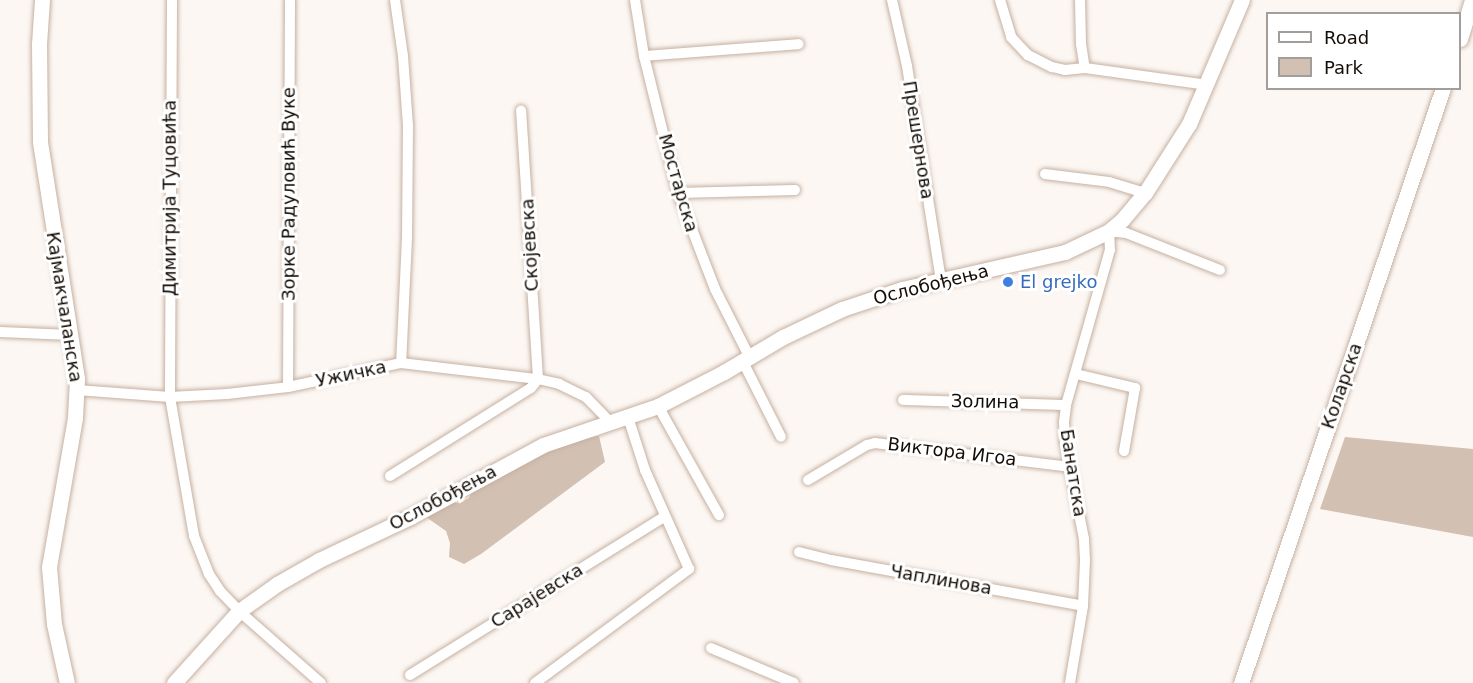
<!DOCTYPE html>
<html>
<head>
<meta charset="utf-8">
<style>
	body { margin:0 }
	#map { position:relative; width:1473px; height:683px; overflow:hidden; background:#fcf7f3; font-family:"DejaVu Sans",sans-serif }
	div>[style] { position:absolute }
	.green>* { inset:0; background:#d2c0b2 }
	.roads { filter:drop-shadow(0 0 2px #c6b0a0) drop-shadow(0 0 2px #c6b0a0) }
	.street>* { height:10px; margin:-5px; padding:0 5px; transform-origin:5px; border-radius:5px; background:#fff }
	.secondary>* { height:15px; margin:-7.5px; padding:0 7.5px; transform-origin:7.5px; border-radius:7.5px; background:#fff }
	.dots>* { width:16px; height:16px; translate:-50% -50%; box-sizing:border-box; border:3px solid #fff; border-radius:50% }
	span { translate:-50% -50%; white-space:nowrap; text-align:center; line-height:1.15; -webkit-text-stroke:6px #fff; paint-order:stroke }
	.street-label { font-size:18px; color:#140d07 }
	.shop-label { font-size:18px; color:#366cbe }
	.left { translate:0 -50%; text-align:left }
	.legend { position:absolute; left:1266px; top:12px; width:195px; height:78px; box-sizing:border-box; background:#fff; border:2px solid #a19e9c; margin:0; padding:8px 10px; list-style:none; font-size:18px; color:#140d07 }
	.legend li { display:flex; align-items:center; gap:12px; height:30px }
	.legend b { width:30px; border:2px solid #a19e9c }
</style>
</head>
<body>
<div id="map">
	<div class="green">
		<i style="clip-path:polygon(599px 436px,605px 462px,481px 554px,464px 564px,449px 557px,450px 543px,446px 531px,426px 517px,450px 503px,460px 503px,469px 498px,473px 490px,567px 441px)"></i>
		<i style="clip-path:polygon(1345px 437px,1473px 449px,1473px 537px,1320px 509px)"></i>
	</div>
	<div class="roads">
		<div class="street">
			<i style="left:172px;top:0;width:397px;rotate:90.3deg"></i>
			<i style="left:170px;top:397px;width:141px;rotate:80.2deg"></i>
			<i style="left:194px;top:536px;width:41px;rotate:68.5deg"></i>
			<i style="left:209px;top:574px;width:20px;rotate:57deg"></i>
			<i style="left:220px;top:591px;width:28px;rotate:46deg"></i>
			<i style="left:239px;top:611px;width:109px;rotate:41.3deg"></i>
			<i style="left:395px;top:0;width:57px;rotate:81.9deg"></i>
			<i style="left:403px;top:56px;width:69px;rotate:85.9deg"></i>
			<i style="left:408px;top:125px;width:113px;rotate:90.5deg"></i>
			<i style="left:407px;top:238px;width:125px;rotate:92.7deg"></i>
			<i style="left:635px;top:0;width:57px;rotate:80.9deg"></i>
			<i style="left:644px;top:56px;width:141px;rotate:76.1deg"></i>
			<i style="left:678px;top:193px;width:103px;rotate:68.9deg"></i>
			<i style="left:715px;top:289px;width:75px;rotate:63.1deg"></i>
			<i style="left:892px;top:0;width:68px;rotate:77.2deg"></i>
			<i style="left:907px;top:66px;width:217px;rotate:81deg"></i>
			<i style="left:1000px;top:0;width:39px;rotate:73deg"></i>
			<i style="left:1011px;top:37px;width:25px;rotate:47deg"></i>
			<i style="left:1028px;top:55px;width:27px;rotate:27deg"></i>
			<i style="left:1052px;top:67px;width:13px;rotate:13deg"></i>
			<i style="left:1065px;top:70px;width:20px;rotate:-6deg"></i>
			<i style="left:1080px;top:0;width:44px;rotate:88.7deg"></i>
			<i style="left:1081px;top:44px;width:24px;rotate:81deg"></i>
			<i style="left:1085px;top:68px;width:124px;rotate:7.9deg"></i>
			<i style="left:644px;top:56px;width:155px;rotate:-4.4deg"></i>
			<i style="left:1045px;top:174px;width:64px;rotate:7.1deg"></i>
			<i style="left:1109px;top:182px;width:38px;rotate:17deg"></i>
			<i style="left:678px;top:193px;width:117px;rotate:-1.5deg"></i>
			<i style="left:0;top:332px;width:71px;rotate:2.4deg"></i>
			<i style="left:742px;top:360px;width:86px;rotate:63.1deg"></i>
			<i style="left:1076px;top:374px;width:61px;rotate:13.3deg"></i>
			<i style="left:1135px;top:388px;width:64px;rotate:99.9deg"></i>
			<i style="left:288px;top:387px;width:387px;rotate:-89.7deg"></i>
			<i style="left:77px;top:390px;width:93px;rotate:4.3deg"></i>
			<i style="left:170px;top:397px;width:57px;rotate:-3deg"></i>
			<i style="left:227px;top:394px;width:61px;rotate:-6.5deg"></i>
			<i style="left:288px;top:387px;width:116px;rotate:-12deg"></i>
			<i style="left:401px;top:363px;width:138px;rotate:6.7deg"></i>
			<i style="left:538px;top:379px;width:22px;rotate:13deg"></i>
			<i style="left:559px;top:384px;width:30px;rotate:26deg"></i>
			<i style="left:586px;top:397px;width:36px;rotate:46deg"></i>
			<i style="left:903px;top:400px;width:163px;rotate:1.8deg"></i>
			<i style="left:658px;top:406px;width:125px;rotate:60.8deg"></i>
			<i style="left:390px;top:476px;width:166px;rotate:-32deg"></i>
			<i style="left:531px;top:388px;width:11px;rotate:-52deg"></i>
			<i style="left:538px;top:379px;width:269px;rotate:-93.6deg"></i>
			<i style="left:808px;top:480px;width:69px;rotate:-30.7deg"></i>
			<i style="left:867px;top:445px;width:8px;rotate:-14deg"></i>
			<i style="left:875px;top:443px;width:196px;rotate:7deg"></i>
			<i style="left:799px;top:552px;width:33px;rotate:14deg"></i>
			<i style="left:831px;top:560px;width:256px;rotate:10.3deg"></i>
			<i style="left:711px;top:648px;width:90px;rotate:22.9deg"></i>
			<i style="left:410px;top:675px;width:299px;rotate:-31.9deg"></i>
			<i style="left:535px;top:683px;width:192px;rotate:-36.5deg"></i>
			<i style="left:689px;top:569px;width:108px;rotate:-114deg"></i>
			<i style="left:645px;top:470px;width:56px;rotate:-107.8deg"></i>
			<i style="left:1070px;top:683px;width:78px;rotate:-80.4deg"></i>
			<i style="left:1083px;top:606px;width:46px;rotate:-87.5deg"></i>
			<i style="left:1085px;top:560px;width:21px;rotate:-93deg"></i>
			<i style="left:1084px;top:539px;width:99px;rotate:-101.1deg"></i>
			<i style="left:1065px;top:442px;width:20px;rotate:-93deg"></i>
			<i style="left:1064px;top:422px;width:17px;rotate:-83deg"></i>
			<i style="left:1066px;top:405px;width:161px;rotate:-74.2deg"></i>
			<i style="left:1110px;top:250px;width:19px;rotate:-93deg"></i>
			<i style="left:1109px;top:231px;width:17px;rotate:7deg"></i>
			<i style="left:1126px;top:233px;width:101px;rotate:21.5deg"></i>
		</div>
		<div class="secondary">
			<i style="left:42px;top:0;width:44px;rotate:93.9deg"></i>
			<i style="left:39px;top:44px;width:98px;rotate:89.4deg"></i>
			<i style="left:40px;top:142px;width:240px;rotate:81.1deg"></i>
			<i style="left:77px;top:379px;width:39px;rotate:93deg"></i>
			<i style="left:75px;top:418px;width:151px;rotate:99.9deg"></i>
			<i style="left:49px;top:567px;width:57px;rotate:85deg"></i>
			<i style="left:54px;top:624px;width:60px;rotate:77.6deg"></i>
			<i style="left:1460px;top:39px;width:41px;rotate:-72.9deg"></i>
			<i style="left:174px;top:683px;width:97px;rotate:-47.9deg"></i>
			<i style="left:239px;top:611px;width:47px;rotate:-35.4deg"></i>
			<i style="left:277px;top:584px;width:48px;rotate:-29.7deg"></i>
			<i style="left:319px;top:560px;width:101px;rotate:-25.3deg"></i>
			<i style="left:410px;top:517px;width:151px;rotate:-28.4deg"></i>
			<i style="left:543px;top:445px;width:121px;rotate:-18.7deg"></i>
			<i style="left:658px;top:406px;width:74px;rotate:-27.3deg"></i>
			<i style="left:724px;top:372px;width:69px;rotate:-30.7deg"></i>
			<i style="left:783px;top:337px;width:65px;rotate:-25.4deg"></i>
			<i style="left:842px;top:309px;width:63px;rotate:-18.4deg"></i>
			<i style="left:902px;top:289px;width:167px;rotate:-12.8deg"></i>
			<i style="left:1065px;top:252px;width:49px;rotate:-25.5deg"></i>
			<i style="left:1109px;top:231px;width:17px;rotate:-40deg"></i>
			<i style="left:1122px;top:220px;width:35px;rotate:-50deg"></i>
			<i style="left:1145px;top:193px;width:82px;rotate:-57.5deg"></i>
			<i style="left:1189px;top:124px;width:135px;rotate:-66.9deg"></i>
			<i style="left:1241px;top:683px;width:628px;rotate:-71.25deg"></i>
		</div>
	</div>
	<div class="dots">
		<i style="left:1008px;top:282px;background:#3f7fe0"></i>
	</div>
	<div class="street-label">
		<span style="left:918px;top:140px;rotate:81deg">Прешернова</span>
		<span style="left:678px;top:183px;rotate:74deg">Мостарска</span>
		<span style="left:289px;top:194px;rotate:-90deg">Зорке Радуловић Вуке</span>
		<span style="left:170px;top:198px;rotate:-90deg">Димитрија Туцовића</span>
		<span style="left:530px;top:245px;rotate:-93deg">Скојевска</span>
		<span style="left:931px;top:285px;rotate:-14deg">Ослобођења</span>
		<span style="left:64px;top:307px;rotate:81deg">Кајмакчаланска</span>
		<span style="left:351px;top:374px;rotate:-12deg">Ужичка</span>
		<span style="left:1342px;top:386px;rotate:-71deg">Коларска</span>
		<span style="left:985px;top:402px;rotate:1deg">Золина</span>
		<span style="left:952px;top:452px;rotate:7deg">Виктора Игоа</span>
		<span style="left:1073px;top:473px;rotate:81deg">Банатска</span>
		<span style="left:443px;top:498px;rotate:-28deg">Ослобођења</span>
		<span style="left:941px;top:580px;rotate:10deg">Чаплинова</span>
		<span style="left:537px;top:596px;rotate:-32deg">Сарајевска</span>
	</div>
	<div class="shop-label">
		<span class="left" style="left:1020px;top:282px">El grejko</span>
	</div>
	<ul class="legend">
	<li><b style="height:8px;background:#fff"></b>Road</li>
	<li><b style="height:16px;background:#d2c0b2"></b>Park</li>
	</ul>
</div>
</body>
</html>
